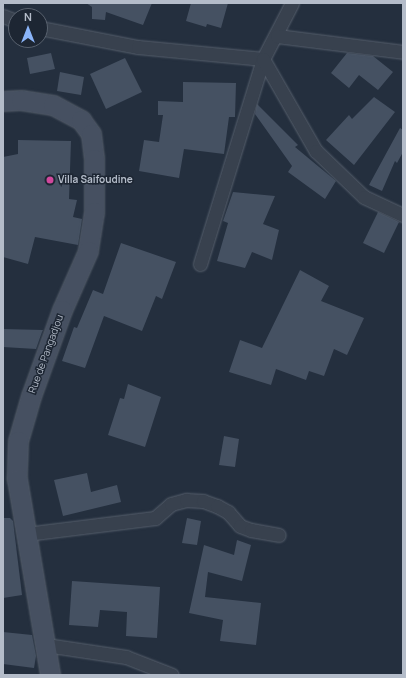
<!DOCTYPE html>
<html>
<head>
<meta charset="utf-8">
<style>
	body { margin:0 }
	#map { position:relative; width:406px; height:678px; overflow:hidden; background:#242f3e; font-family:Manrope,sans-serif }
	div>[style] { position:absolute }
	.building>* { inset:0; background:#455162 }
	.roads { filter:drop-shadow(0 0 1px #565f6c) drop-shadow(0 0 1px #565f6c) }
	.street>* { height:13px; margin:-6.5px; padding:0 6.5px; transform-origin:6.5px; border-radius:6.5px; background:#38414e }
	.secondary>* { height:19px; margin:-9.5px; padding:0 9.5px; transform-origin:9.5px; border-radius:9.5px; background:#465061 }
	.dots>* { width:11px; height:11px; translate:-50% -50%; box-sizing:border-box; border:2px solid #1d2633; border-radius:50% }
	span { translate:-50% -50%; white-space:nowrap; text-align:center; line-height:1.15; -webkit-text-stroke:3px #1d2633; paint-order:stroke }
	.poi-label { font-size:10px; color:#b4bcc9; font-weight:700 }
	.left { translate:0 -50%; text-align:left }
	.street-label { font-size:10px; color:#b4bcc9 }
	.frame { position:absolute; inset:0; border:4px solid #b4bcc9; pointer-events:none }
	.north { position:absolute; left:8px; top:8px; width:40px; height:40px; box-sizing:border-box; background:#1d2633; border:1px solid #59626f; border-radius:50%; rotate:0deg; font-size:11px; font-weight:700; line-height:16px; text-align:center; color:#b4bcc9 }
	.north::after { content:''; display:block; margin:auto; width:14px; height:18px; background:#8ab4f8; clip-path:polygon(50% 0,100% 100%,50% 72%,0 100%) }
</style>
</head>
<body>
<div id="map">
	<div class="building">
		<i style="clip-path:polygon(86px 3px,152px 3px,143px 25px,106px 12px,105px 20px,92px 19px,92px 7px)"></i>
		<i style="clip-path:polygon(191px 3px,228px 3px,221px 28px,207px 24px,206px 27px,186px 21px)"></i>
		<i style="clip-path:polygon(51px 53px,55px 69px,30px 74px,27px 58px)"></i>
		<i style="clip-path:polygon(347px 53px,373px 56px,393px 72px,378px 90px,359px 75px,349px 88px,331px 73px)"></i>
		<i style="clip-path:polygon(125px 58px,142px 92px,106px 109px,90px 74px)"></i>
		<i style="clip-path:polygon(60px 72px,84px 77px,81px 95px,57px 91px)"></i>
		<i style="clip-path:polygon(183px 82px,236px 83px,235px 117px,229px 117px,224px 154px,184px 149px,179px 178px,139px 171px,144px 140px,159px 142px,163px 115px,158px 115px,158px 101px,183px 102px)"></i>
		<i style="clip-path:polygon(374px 97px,395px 112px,354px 165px,326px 140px,349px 115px,352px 119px)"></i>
		<i style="clip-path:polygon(257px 104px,298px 145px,295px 147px,336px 181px,325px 199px,288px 172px,292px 166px,255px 114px)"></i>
		<i style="clip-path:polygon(400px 128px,403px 130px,403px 152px,397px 163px,395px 161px,382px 191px,369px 185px)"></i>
		<i style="clip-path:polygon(18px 140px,71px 141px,69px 199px,77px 200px,73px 217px,82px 219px,78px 245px,35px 237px,28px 264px,3px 257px,3px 157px,18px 154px)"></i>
		<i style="clip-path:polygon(233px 192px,275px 196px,263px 224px,279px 230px,272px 260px,252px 252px,245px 268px,217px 261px,228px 223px,223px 221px)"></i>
		<i style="clip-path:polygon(378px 212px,399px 222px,384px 253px,363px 243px)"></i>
		<i style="clip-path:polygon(121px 243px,176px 262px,162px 299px,156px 296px,142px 331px,104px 316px,85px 368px,62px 361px,74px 327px,77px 328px,93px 290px,103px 294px)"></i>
		<i style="clip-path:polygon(300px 270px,329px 286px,321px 301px,364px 318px,347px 355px,334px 349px,324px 376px,309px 371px,306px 380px,276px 369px,271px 385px,229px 372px,240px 340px,262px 348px)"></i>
		<i style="clip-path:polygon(3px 329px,43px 330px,42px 332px,36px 349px,3px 347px)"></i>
		<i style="clip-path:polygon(128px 384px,161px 397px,145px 447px,108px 435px,120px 398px,124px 399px)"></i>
		<i style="clip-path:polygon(224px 436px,239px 439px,235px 467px,219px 465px)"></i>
		<i style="clip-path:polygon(87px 473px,91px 492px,117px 485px,121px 502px,63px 516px,54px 480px)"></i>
		<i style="clip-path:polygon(3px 518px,10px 518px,13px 521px,22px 595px,3px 598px)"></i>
		<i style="clip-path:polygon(187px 518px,201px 521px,197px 545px,182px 543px)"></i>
		<i style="clip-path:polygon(237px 540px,251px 545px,242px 581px,208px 572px,205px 597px,261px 603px,256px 645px,220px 641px,223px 620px,189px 613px,204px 545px,234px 555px)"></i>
		<i style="clip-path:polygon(72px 581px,160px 587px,157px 638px,126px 636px,127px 612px,100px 610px,98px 627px,69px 625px)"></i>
		<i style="clip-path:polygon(3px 632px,32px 635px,36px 656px,34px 668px,3px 664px)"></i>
	</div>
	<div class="roads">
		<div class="street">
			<i style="left:3px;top:16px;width:14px;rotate:21deg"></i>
			<i style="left:40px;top:28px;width:100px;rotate:11deg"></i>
			<i style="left:138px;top:47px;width:126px;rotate:5.5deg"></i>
			<i style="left:263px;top:59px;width:63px;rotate:-62.6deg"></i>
			<i style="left:277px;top:36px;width:127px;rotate:7.2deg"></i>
			<i style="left:200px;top:264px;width:214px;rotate:-72.9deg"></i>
			<i style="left:263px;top:59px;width:106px;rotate:60.1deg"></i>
			<i style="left:316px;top:151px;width:66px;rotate:43.8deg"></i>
			<i style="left:364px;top:197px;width:43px;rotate:24.8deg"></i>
			<i style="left:26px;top:534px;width:130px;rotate:-7.1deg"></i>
			<i style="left:155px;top:518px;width:21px;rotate:-41deg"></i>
			<i style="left:171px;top:504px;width:16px;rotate:-15deg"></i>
			<i style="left:186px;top:500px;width:17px;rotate:3deg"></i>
			<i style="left:203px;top:501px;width:15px;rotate:20deg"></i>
			<i style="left:217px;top:506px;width:13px;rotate:29deg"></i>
			<i style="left:228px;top:512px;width:18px;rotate:49deg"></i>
			<i style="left:240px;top:526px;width:12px;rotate:20deg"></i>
			<i style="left:251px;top:530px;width:28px;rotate:10deg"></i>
			<i style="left:46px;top:645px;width:81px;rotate:8.5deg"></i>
			<i style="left:126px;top:657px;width:49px;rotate:21.4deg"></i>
		</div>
		<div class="secondary">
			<i style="left:3px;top:101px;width:18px;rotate:-3deg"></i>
			<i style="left:21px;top:100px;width:32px;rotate:9deg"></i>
			<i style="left:53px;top:105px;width:32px;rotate:28deg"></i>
			<i style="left:81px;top:120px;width:17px;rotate:54deg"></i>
			<i style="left:91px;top:134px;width:25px;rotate:83deg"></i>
			<i style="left:94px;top:159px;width:53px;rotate:90deg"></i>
			<i style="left:94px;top:212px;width:39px;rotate:99deg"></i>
			<i style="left:88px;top:251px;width:64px;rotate:113.8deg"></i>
			<i style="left:62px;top:310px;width:91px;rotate:109.8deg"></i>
			<i style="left:31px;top:396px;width:47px;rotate:106.1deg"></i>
			<i style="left:18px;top:441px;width:38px;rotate:92deg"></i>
			<i style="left:17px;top:479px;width:199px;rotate:80.4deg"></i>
		</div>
	</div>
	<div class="dots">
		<i style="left:50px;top:180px;background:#d1479c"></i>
	</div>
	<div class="poi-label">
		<span class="left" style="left:58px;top:180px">Villa Saifoudine</span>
	</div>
	<div class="street-label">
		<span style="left:46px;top:354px;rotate:-70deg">Rue de Pangadjou</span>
	</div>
	<div class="frame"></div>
	<div class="north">N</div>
</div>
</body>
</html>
